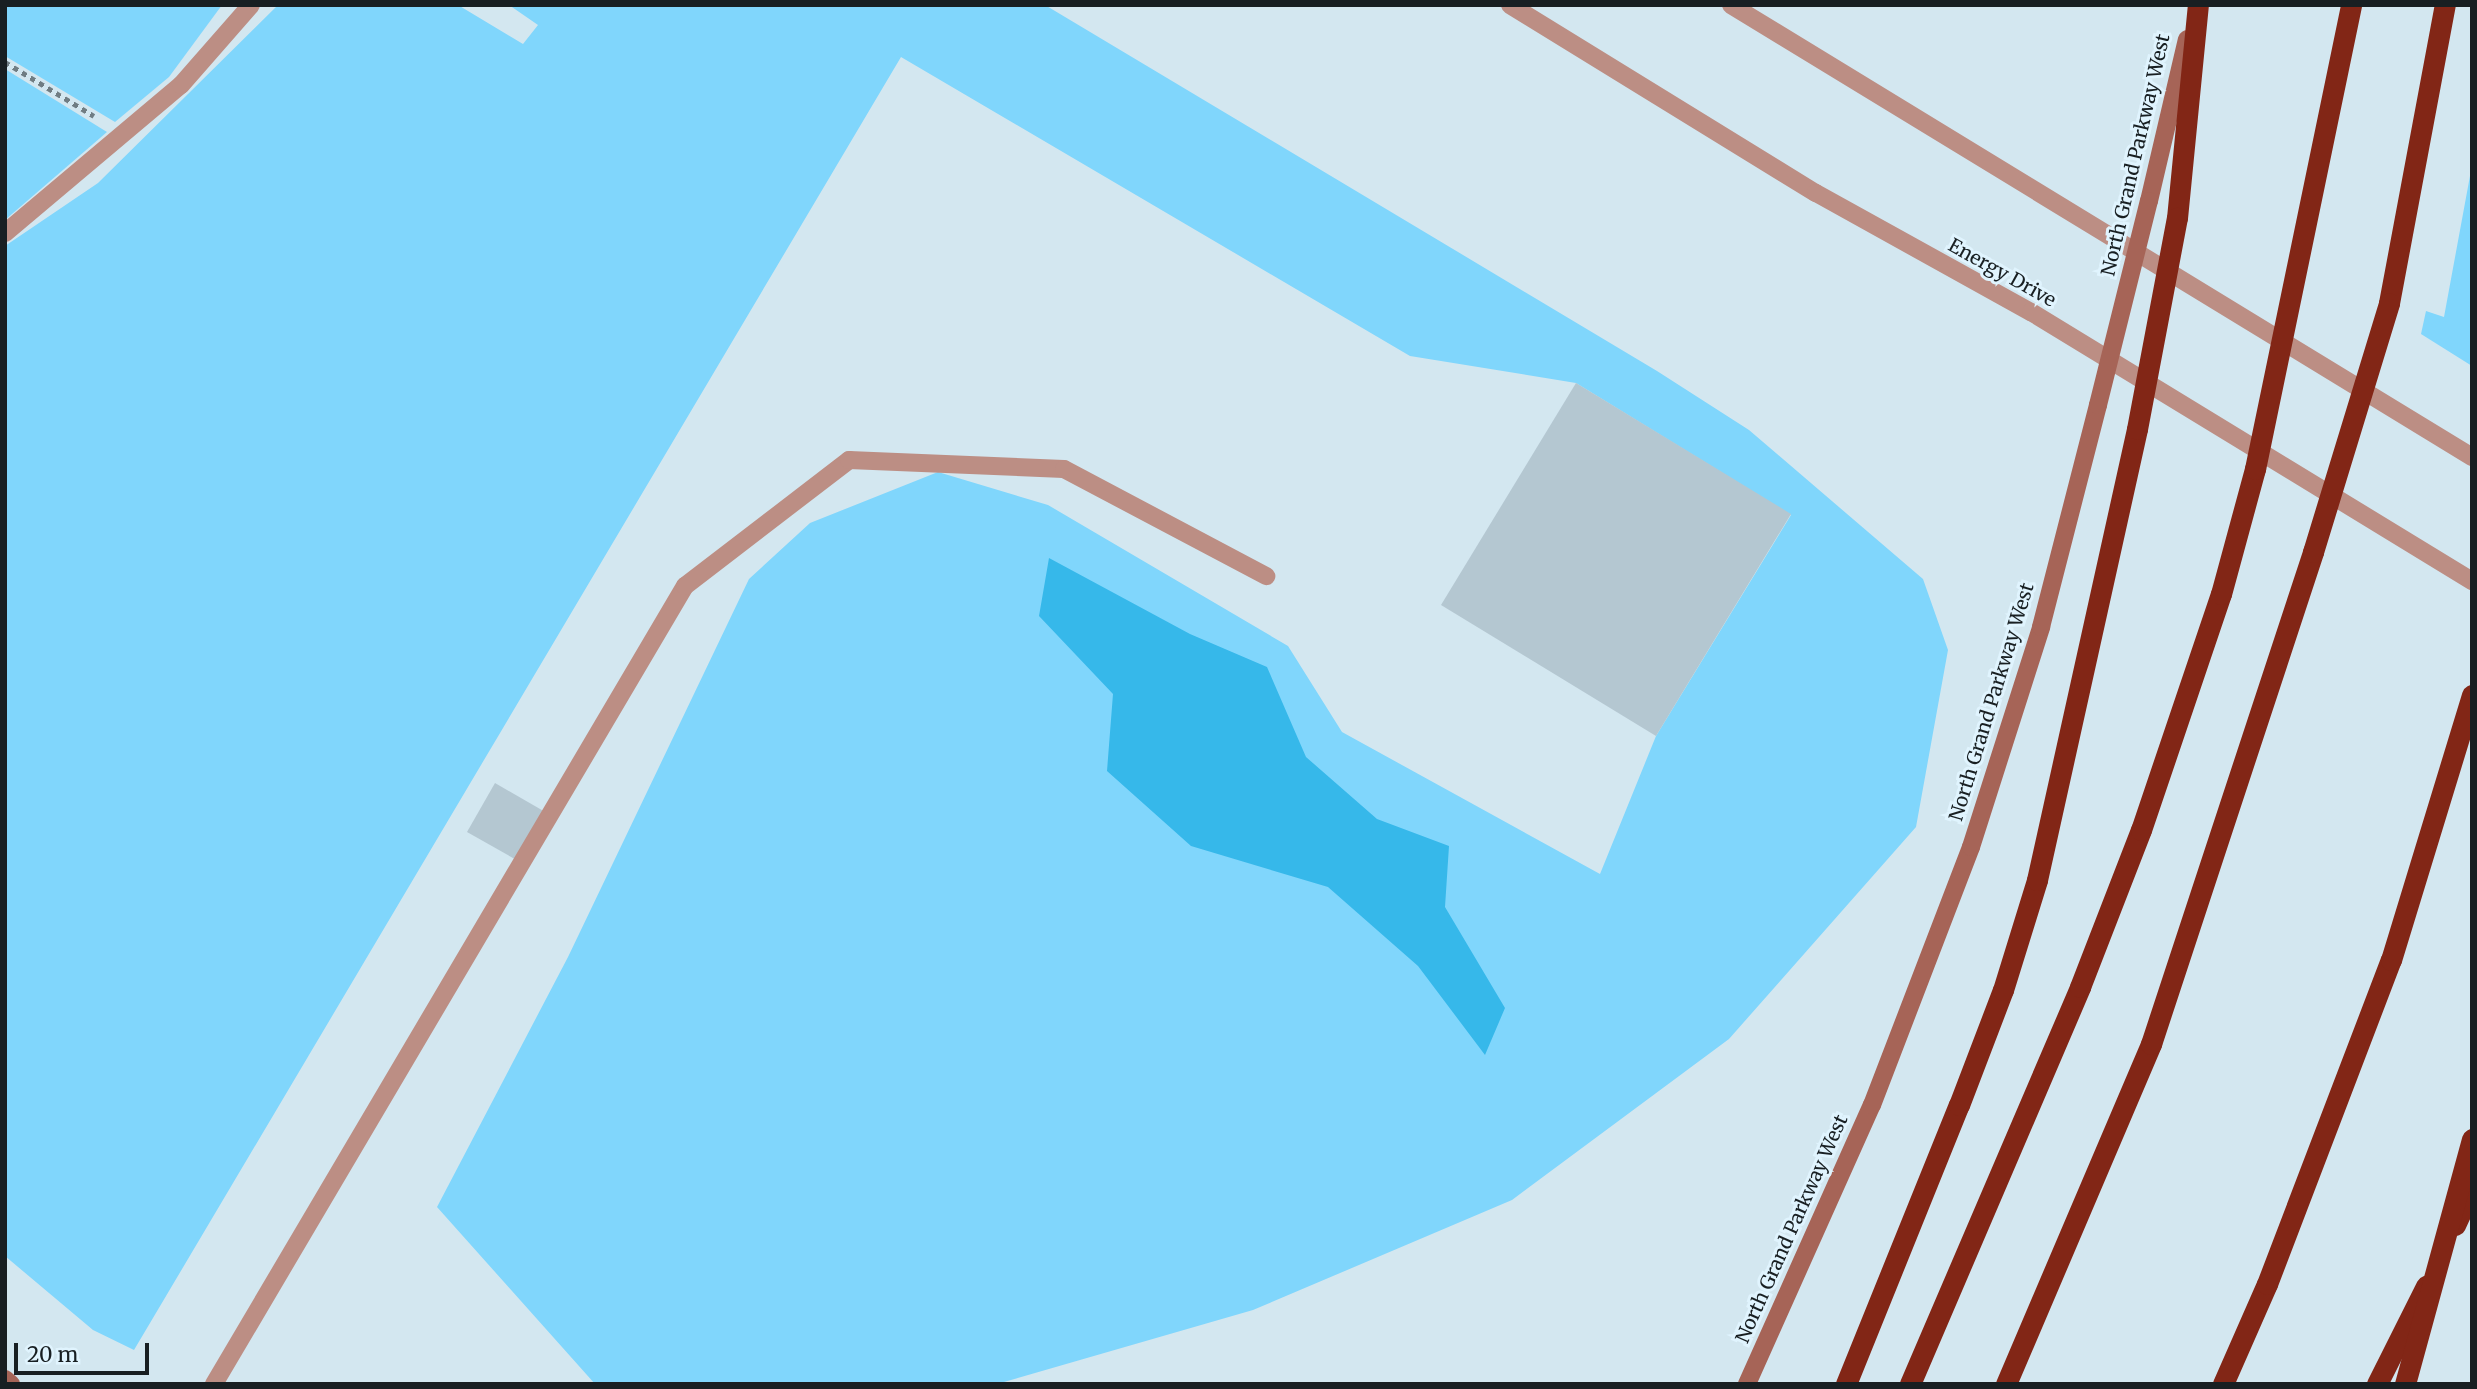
<!DOCTYPE html>
<html>
<head>
<meta charset="utf-8">
<style>
	body { margin:0 }
	#map { position:relative; width:2477px; height:1389px; overflow:hidden; background:#d3e7f0; font-family:Merriweather,serif }
	div>[style] { position:absolute }
	.green>* { inset:0; background:#80d6fc }
	.water>* { inset:0; background:#36b8ea }
	.building>* { inset:0; background:#b4c7d1 }
	.path>* { height:4.5px; margin-top:-2.25px; transform-origin:0; background:repeating-linear-gradient(90deg,#707d83 0 5px,transparent 0 10px) }
	.service>* { height:18px; margin:-9px; padding:0 9px; transform-origin:9px; border-radius:9px; background:#bc8e84 }
	.tertiary>* { height:18px; margin:-9px; padding:0 9px; transform-origin:9px; border-radius:9px; background:#bc8e84 }
	.secondary>* { height:18px; margin:-9px; padding:0 9px; transform-origin:9px; border-radius:9px; background:#a66457 }
	.motorway>* { height:21px; margin:-10.5px; padding:0 10.5px; transform-origin:10.5px; border-radius:10.5px; background:#822616 }
	.secondary-bridge>* { height:18px; margin:-9px; padding:0 9px; transform-origin:9px; border-radius:9px; background:#a66457 }
	.motorway-bridge>* { height:21px; margin:-10.5px; padding:0 10.5px; transform-origin:10.5px; border-radius:10.5px; background:#822616 }
	span { translate:-50% -50%; white-space:nowrap; text-align:center; line-height:1.15; -webkit-text-stroke:6px #e0f4fe; paint-order:stroke }
	.street-label { font-size:19px; color:#181f22 }
	.frame { position:absolute; inset:0; border:7px solid #181f22; pointer-events:none }
	.scale { position:absolute; left:14px; top:1343px; width:135px; height:32px; box-sizing:border-box; border:4px solid #181f22; border-top:0; padding-left:9px; font-size:21px; line-height:24px; white-space:nowrap; color:#181f22; -webkit-text-stroke:5px #e0f4fe; paint-order:stroke }
</style>
</head>
<body>
<div id="map">
	<div class="green">
		<i style="clip-path:polygon(5px 5px,222px 5px,169px 77px,115px 122px,5px 56px)"></i>
		<i style="clip-path:polygon(278px 5px,458px 5px,523px 44px,538px 25px,509px 5px,1045px 5px,1657px 371px,1749px 430px,1923px 579px,1948px 650px,1916px 827px,1729px 1039px,1512px 1200px,1253px 1310px,997px 1384px,595px 1384px,437px 1207px,568px 957px,749px 579px,810px 523px,938px 472px,1048px 505px,1288px 646px,1342px 732px,1600px 874px,1656px 736px,1791px 515px,1576px 383px,1410px 356px,901px 57px,134px 1350px,93px 1330px,5px 1256px,5px 246px,98px 183px)"></i>
		<i style="clip-path:polygon(5px 69px,107px 132px,5px 220px)"></i>
		<i style="clip-path:polygon(2472px 165px,2472px 366px,2421px 334px,2426px 311px,2444px 317px)"></i>
	</div>
	<div class="water">
		<i style="clip-path:polygon(1049px 558px,1190px 634px,1267px 667px,1306px 757px,1377px 819px,1449px 846px,1445px 907px,1505px 1008px,1485px 1055px,1418px 966px,1328px 887px,1191px 846px,1107px 771px,1113px 694px,1039px 616px)"></i>
	</div>
	<div class="building">
		<i style="clip-path:polygon(1576px 383px,1791px 514px,1656px 736px,1441px 605px)"></i>
		<i style="clip-path:polygon(495px 783px,547px 813px,520px 862px,467px 832px)"></i>
	</div>
	<div class="path">
		<i style="left:5px;top:62px;width:104px;rotate:31.2deg"></i>
	</div>
	<div class="service">
		<i style="left:5px;top:233px;width:230px;rotate:-40.1deg"></i>
		<i style="left:181px;top:85px;width:106px;rotate:-48.8deg"></i>
		<i style="left:214px;top:1384px;width:927px;rotate:-59.45deg"></i>
		<i style="left:685px;top:586px;width:207px;rotate:-37.5deg"></i>
		<i style="left:849px;top:460px;width:215px;rotate:2.4deg"></i>
		<i style="left:1064px;top:469px;width:229px;rotate:27.9deg"></i>
	</div>
	<div class="tertiary">
		<i style="left:1510px;top:5px;width:359px;rotate:31.6deg"></i>
		<i style="left:1816px;top:193px;width:246px;rotate:29deg"></i>
		<i style="left:2031px;top:312px;width:517px;rotate:31.38deg"></i>
		<i style="left:1731px;top:5px;width:868px;rotate:31.38deg"></i>
	</div>
	<div class="secondary">
		<i style="left:2149px;top:201px;width:166px;rotate:-76.8deg"></i>
		<i style="left:5px;top:1379px;width:8px;rotate:40deg"></i>
		<i style="left:1747px;top:1384px;width:306px;rotate:-65.9deg"></i>
		<i style="left:1872px;top:1105px;width:276px;rotate:-69deg"></i>
		<i style="left:1971px;top:847px;width:231px;rotate:-72.3deg"></i>
		<i style="left:2041px;top:627px;width:229px;rotate:-75.6deg"></i>
	</div>
	<div class="motorway">
		<i style="left:2177px;top:218px;width:214px;rotate:-84.4deg"></i>
		<i style="left:2389px;top:303px;width:303px;rotate:-79.4deg"></i>
		<i style="left:2455px;top:1225px;width:41px;rotate:-65.3deg"></i>
		<i style="left:1846px;top:1384px;width:301px;rotate:-68deg"></i>
		<i style="left:1959px;top:1105px;width:123px;rotate:-69.1deg"></i>
		<i style="left:2003px;top:990px;width:115px;rotate:-72.8deg"></i>
		<i style="left:2037px;top:880px;width:462px;rotate:-77.5deg"></i>
		<i style="left:2006px;top:1384px;width:370px;rotate:-66.9deg"></i>
		<i style="left:2151px;top:1044px;width:518px;rotate:-71.77deg"></i>
		<i style="left:2223px;top:1384px;width:109px;rotate:-66.3deg"></i>
		<i style="left:2267px;top:1284px;width:347px;rotate:-69.1deg"></i>
		<i style="left:2391px;top:960px;width:277px;rotate:-73deg"></i>
		<i style="left:2377px;top:1384px;width:110px;rotate:-63.4deg"></i>
	</div>
	<div class="secondary-bridge">
		<i style="left:2098px;top:405px;width:210px;rotate:-76deg"></i>
	</div>
	<div class="motorway-bridge">
		<i style="left:2137px;top:429px;width:215px;rotate:-79.3deg"></i>
		<i style="left:2313px;top:552px;width:260px;rotate:-73deg"></i>
		<i style="left:1910px;top:1384px;width:432px;rotate:-66.8deg"></i>
		<i style="left:2080px;top:987px;width:168px;rotate:-68.8deg"></i>
		<i style="left:2141px;top:830px;width:249px;rotate:-71.3deg"></i>
		<i style="left:2221px;top:594px;width:130px;rotate:-74.8deg"></i>
		<i style="left:2255px;top:469px;width:474px;rotate:-78.3deg"></i>
		<i style="left:2405px;top:1384px;width:254px;rotate:-74.7deg"></i>
	</div>
	<div class="street-label">
		<span style="left:2136px;top:155px;rotate:-77deg">North Grand Parkway West</span>
		<span style="left:2002px;top:273px;rotate:29deg">Energy Drive</span>
		<span style="left:1992px;top:702px;rotate:-73deg">North Grand Parkway West</span>
		<span style="left:1792px;top:1229px;rotate:-66deg">North Grand Parkway West</span>
	</div>
	<div class="frame"></div>
	<div class="scale">20 m</div>
</div>
</body>
</html>
